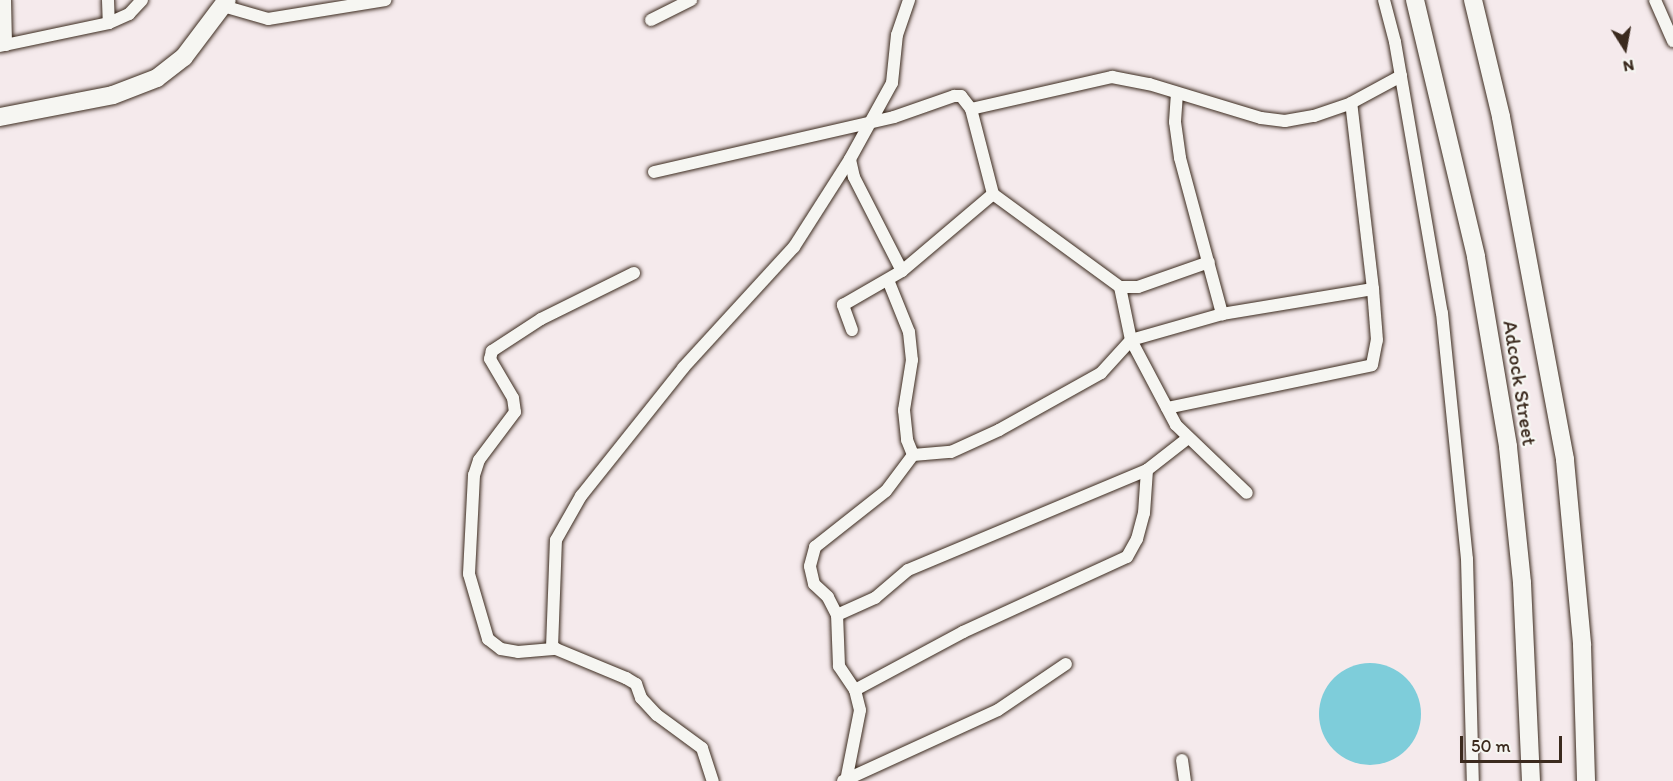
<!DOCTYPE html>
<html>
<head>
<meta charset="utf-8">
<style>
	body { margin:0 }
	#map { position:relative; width:1673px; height:781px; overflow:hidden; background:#f5eaec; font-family:Itim,sans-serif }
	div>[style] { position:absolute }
	.water>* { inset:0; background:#7ecdda }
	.round { border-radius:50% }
	.roads { filter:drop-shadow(0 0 2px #3b2a1e) drop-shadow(0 0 2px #3b2a1e) }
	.street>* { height:12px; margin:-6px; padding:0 6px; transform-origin:6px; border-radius:6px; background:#f6f6f2 }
	.secondary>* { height:18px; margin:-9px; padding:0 9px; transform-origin:9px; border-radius:9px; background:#f6f6f2 }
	span { translate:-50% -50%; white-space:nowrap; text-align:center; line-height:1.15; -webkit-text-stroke:4.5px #f6f6f2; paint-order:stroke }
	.street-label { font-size:21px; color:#3b2a1e }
	.north { position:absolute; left:1595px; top:18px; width:60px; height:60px; -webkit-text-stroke:4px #f6f6f2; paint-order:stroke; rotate:169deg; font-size:16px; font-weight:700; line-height:24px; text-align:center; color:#3b2a1e }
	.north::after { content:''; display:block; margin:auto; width:21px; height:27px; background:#3b2a1e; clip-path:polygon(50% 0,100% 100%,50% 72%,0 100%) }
	.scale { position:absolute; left:1460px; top:736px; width:102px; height:27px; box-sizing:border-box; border:3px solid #3b2a1e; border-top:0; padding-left:8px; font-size:18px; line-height:21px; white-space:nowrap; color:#3b2a1e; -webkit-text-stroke:4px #f6f6f2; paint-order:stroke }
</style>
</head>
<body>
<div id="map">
	<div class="water">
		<i class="round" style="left:1319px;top:663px;width:102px;height:102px"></i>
	</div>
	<div class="roads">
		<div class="street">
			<i style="left:5px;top:0;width:45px;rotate:88.7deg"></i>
			<i style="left:108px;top:0;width:23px;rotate:88deg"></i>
			<i style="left:1384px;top:0;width:43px;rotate:75.3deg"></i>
			<i style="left:1395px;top:42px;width:275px;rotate:80.2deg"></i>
			<i style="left:1442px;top:313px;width:247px;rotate:84.2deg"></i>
			<i style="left:1467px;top:559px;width:222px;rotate:88.5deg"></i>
			<i style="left:1655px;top:0;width:45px;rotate:66.3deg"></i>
			<i style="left:223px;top:6px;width:47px;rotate:16.1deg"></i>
			<i style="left:268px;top:19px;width:119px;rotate:-9.2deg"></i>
			<i style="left:651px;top:20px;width:45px;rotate:-26.6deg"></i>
			<i style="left:0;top:46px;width:111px;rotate:-11.9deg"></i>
			<i style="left:109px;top:23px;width:22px;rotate:-24deg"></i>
			<i style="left:129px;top:14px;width:19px;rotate:-47deg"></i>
			<i style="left:1177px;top:93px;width:29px;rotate:94deg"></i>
			<i style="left:1175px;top:122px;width:36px;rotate:82deg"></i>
			<i style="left:1180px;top:158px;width:162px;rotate:74.9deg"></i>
			<i style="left:654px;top:172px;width:246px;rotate:-12.9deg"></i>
			<i style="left:894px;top:117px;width:64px;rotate:-19.3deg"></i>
			<i style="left:954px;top:96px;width:7px"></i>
			<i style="left:961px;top:96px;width:16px;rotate:52deg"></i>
			<i style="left:993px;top:194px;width:157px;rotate:36.2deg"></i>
			<i style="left:1120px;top:287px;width:18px"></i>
			<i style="left:1138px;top:287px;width:75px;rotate:-19.4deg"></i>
			<i style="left:902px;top:271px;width:106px;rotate:-117.1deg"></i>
			<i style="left:854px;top:177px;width:18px;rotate:-103deg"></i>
			<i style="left:850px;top:159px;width:87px;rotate:-61.1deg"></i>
			<i style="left:892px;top:83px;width:48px;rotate:-84.1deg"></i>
			<i style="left:897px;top:35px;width:37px;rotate:-71deg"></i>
			<i style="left:634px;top:273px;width:104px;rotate:153.7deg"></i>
			<i style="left:541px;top:319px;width:59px;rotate:146.9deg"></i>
			<i style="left:492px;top:351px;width:8px;rotate:104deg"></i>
			<i style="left:490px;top:359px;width:45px;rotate:59.5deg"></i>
			<i style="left:513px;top:398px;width:14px;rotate:82deg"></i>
			<i style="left:515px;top:412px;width:60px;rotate:126.9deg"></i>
			<i style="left:479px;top:460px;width:16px;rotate:108deg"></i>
			<i style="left:474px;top:475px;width:99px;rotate:92.9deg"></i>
			<i style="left:469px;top:574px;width:68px;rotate:73.7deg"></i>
			<i style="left:488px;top:639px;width:16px;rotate:38deg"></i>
			<i style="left:501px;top:649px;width:17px;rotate:10deg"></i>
			<i style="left:518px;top:652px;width:38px;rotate:-5deg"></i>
			<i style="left:556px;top:649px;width:76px;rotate:22.5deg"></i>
			<i style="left:626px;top:678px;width:12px;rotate:31deg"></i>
			<i style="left:636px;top:684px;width:15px;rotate:70deg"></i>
			<i style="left:641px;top:698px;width:23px;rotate:47deg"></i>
			<i style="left:657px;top:715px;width:56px;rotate:36.3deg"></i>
			<i style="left:702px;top:748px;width:35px;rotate:72deg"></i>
			<i style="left:888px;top:280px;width:56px;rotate:68deg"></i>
			<i style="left:909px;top:332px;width:28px;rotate:84deg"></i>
			<i style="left:912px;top:360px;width:51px;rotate:99.1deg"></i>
			<i style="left:904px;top:410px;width:30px;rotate:84deg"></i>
			<i style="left:907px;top:440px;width:16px;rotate:68deg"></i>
			<i style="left:913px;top:455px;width:38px;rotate:-5deg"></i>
			<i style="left:951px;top:452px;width:53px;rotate:-24.6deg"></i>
			<i style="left:999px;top:430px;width:117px;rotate:-29.2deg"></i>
			<i style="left:1101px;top:373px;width:45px;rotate:-47.7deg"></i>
			<i style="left:1131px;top:340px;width:95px;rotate:-15.9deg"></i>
			<i style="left:1222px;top:314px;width:153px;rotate:-9.4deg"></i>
			<i style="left:1373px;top:289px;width:187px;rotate:-96.7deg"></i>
			<i style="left:1120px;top:287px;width:54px;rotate:78.3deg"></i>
			<i style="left:1131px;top:340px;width:96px;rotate:62.1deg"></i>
			<i style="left:1176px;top:425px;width:98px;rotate:43.8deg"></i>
			<i style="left:852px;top:330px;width:27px;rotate:-110deg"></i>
			<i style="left:843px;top:305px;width:68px;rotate:-30deg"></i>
			<i style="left:902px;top:271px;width:119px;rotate:-40.2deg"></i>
			<i style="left:993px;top:194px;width:88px;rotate:-104.5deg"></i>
			<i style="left:971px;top:109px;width:145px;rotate:-12.8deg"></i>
			<i style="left:1112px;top:77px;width:38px;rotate:11deg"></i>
			<i style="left:1149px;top:84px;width:117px;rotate:16.9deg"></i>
			<i style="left:1261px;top:118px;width:24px;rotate:7deg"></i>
			<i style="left:1285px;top:121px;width:29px;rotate:-10deg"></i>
			<i style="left:1314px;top:116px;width:39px;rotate:-19deg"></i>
			<i style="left:1351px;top:103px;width:57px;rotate:-28.4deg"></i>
			<i style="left:1167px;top:408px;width:209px;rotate:-11.8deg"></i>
			<i style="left:1372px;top:365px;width:25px;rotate:-79deg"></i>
			<i style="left:1377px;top:340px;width:51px;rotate:-94.5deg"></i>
			<i style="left:837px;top:615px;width:42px;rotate:-24.1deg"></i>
			<i style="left:875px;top:598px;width:43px;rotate:-40.3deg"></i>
			<i style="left:908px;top:570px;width:259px;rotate:-22.7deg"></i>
			<i style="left:1147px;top:470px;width:52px;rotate:-38deg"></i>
			<i style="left:552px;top:648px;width:108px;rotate:-87.9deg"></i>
			<i style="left:556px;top:540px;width:51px;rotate:-60.4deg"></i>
			<i style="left:581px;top:496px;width:164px;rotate:-51.4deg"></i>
			<i style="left:683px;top:368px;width:164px;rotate:-47.5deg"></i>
			<i style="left:794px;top:247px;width:104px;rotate:-57.5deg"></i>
			<i style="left:855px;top:690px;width:123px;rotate:-28.2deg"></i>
			<i style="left:963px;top:632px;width:180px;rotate:-24.6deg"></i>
			<i style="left:1127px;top:557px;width:21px;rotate:-61deg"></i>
			<i style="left:1137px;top:539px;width:27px;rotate:-75deg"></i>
			<i style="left:1144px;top:513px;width:43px;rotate:-86deg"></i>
			<i style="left:1182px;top:760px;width:21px;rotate:82deg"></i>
			<i style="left:843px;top:781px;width:170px;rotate:-24.6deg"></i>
			<i style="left:998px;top:710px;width:82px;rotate:-34.1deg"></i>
			<i style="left:846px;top:781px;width:72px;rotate:-78.8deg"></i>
			<i style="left:860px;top:710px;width:21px;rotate:-104deg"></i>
			<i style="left:855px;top:690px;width:29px;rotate:-124deg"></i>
			<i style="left:839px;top:666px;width:51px;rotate:-92.2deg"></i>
			<i style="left:837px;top:615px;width:20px;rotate:-117deg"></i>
			<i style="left:828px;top:597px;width:19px;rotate:-137deg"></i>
			<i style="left:814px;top:584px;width:18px;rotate:-103deg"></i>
			<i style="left:810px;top:566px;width:20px;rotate:-75deg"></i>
			<i style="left:815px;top:547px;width:90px;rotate:-38.3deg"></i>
			<i style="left:886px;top:491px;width:45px;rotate:-53.1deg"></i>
		</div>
		<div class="secondary">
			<i style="left:1415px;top:0;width:264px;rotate:76.6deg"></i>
			<i style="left:1476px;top:257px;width:193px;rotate:80.4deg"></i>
			<i style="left:1508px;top:447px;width:137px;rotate:84.1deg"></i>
			<i style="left:1522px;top:583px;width:198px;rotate:87.4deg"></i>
			<i style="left:1473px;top:0;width:120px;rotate:76.5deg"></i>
			<i style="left:1501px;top:117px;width:349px;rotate:79.4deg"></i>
			<i style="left:1565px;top:460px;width:186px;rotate:84.7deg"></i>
			<i style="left:1582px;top:645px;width:136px;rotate:88.3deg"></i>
			<i style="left:0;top:117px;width:115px;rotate:-11deg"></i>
			<i style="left:113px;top:95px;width:47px;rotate:-21.1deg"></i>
			<i style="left:157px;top:78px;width:34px;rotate:-38deg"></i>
			<i style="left:184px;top:57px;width:71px;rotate:-53deg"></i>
		</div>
	</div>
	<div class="street-label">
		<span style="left:1520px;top:383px;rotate:81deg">Adcock Street</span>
	</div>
	<div class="north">N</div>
	<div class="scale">50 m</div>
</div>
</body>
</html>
